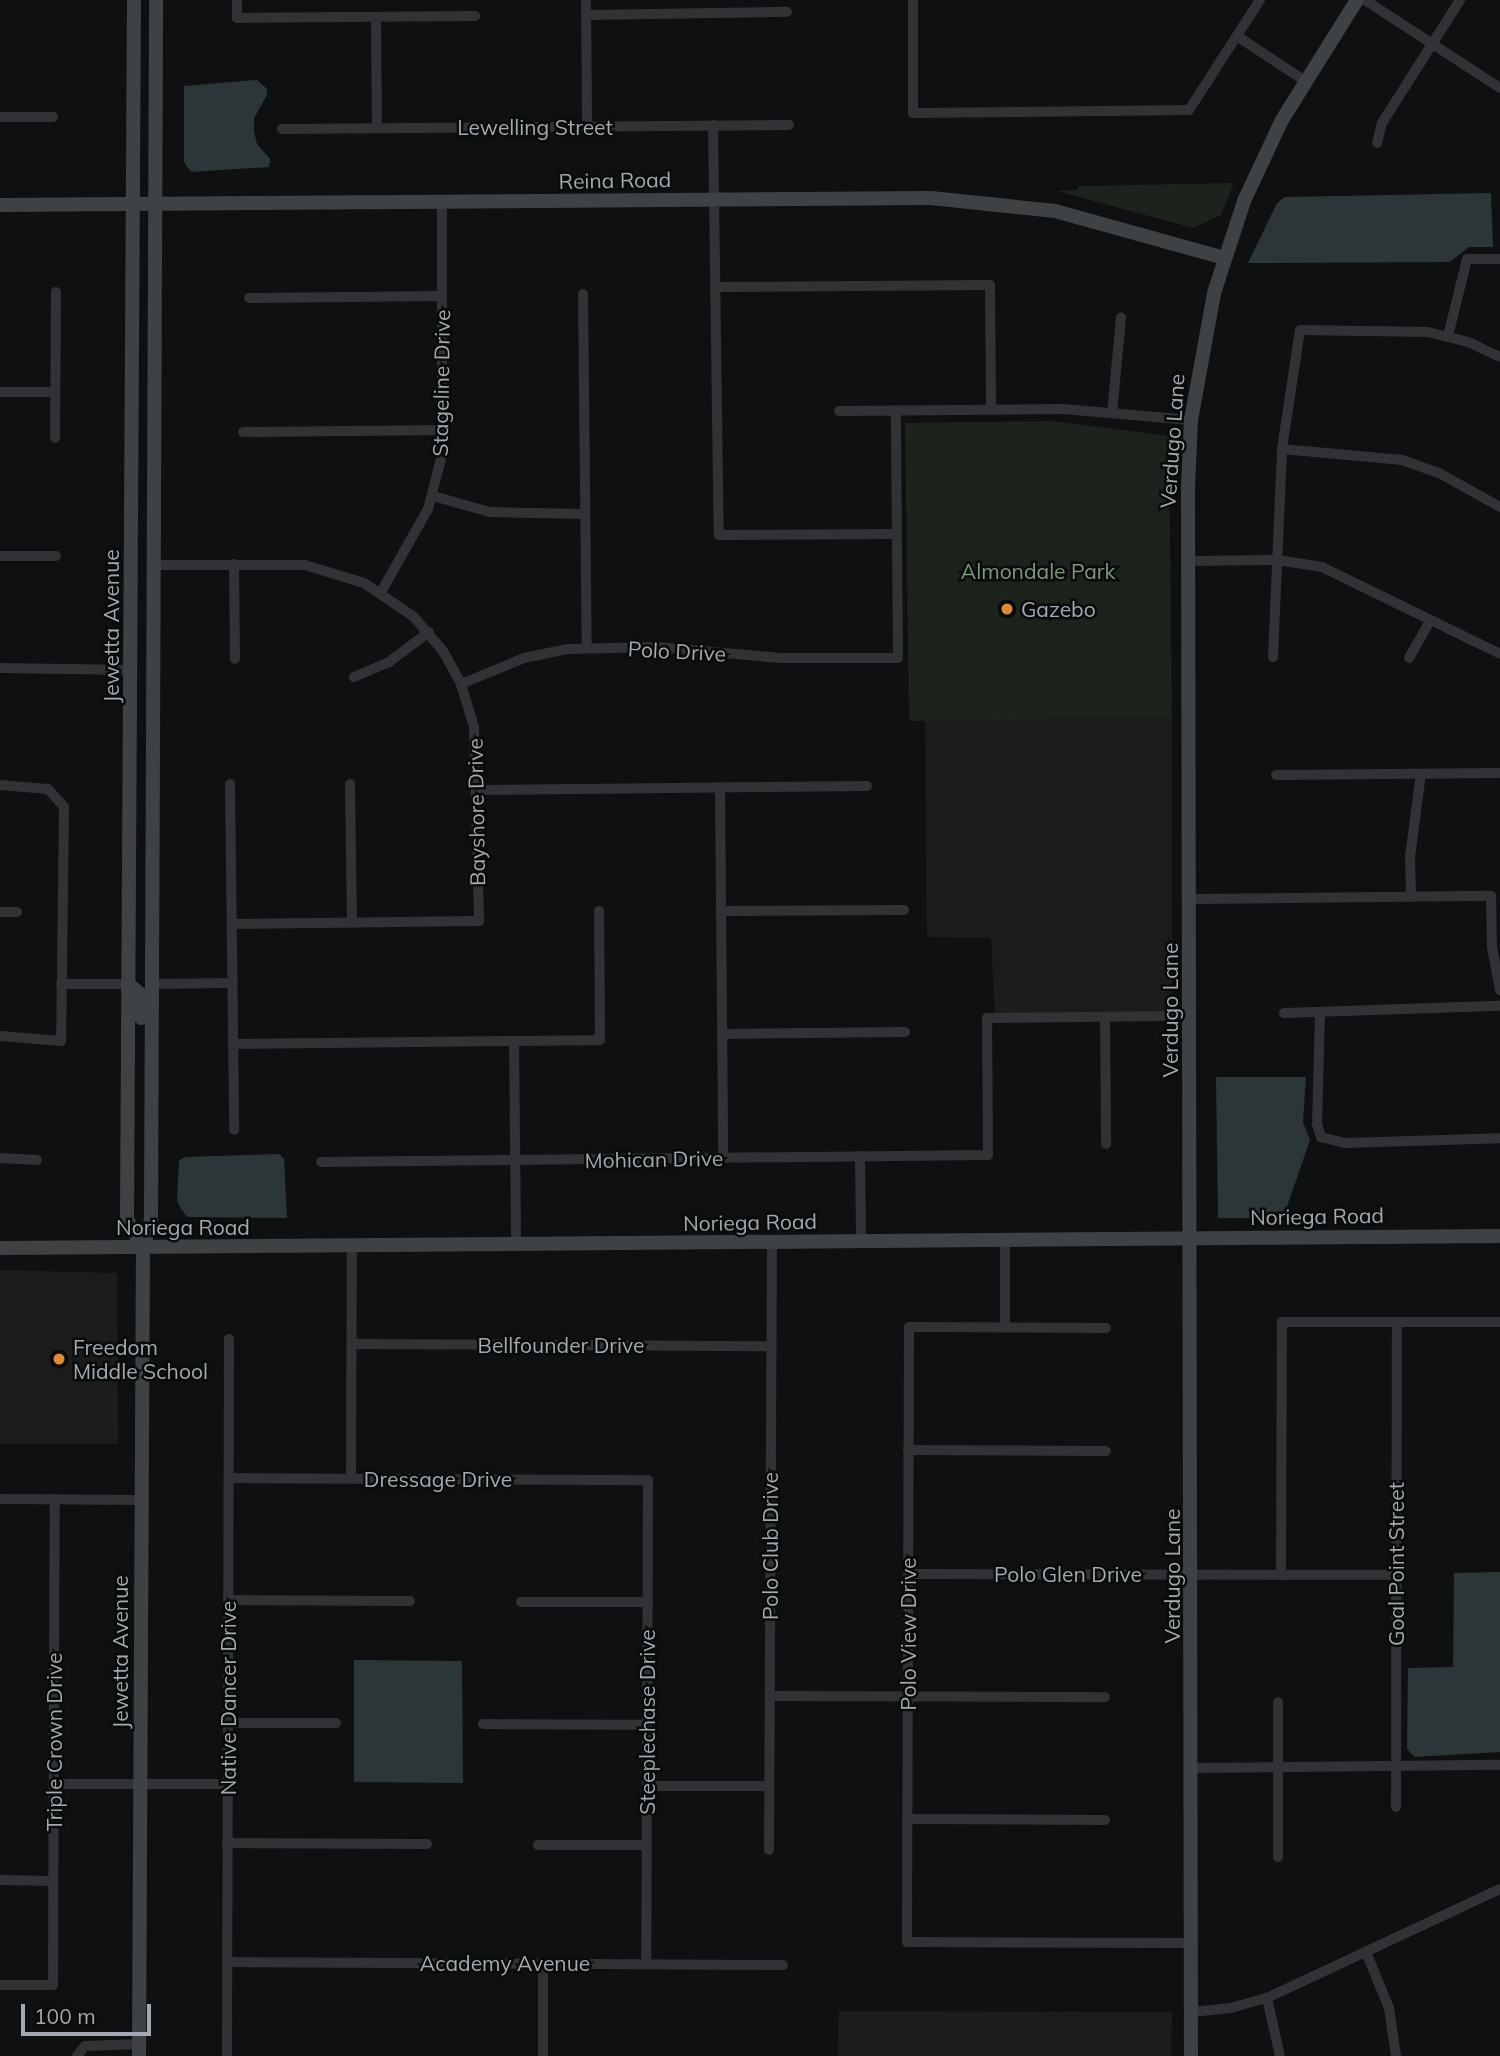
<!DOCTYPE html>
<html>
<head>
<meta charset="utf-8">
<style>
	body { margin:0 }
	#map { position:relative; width:1500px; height:2056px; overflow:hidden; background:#0f1011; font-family:Mulish,sans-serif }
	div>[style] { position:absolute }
	.built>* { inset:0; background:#1c1c1d }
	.green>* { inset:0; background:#1c231c }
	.water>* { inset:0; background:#2c3639 }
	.street>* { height:10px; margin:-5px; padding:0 5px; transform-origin:5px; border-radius:5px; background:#313235 }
	.secondary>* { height:14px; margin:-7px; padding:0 7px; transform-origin:7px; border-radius:7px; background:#3f4245 }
	.dots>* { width:19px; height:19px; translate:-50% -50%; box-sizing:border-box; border:4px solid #0a0b0b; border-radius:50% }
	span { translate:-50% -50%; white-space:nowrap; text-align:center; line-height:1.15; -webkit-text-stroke:5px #0a0b0b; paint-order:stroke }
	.street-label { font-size:21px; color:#a2a9b0 }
	.park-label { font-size:21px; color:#7e997b }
	.poi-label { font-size:21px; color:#a2a9b0 }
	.left { translate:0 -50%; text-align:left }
	.scale { position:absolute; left:21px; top:2004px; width:130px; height:32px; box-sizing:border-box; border:4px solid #a2a9b0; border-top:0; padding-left:9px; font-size:21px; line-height:24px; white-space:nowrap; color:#a2a9b0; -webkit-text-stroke:5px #0a0b0b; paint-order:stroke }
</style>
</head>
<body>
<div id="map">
	<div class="built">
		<i style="clip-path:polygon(1172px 717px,1172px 1016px,995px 1018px,991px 938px,927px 937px,925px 720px)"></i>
		<i style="clip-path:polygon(0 1270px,117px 1273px,118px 1444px,0 1444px)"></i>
		<i style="clip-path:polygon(839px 2011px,1172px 2012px,1171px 2056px,838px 2056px)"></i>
	</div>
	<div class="green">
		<i style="clip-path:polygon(1234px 183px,1221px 215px,1193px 228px,1057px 191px,1077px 190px,1079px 186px)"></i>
		<i style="clip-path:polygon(1052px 421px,1169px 436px,1172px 717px,909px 721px,905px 423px)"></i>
	</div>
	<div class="water">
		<i style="clip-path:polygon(257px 80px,267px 89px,267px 95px,254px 118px,254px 132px,257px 144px,270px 159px,269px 167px,191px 172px,184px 162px,184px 86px)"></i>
		<i style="clip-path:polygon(1491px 193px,1493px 247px,1469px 247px,1450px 262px,1248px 263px,1277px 203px,1285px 197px)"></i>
		<i style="clip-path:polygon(1216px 1077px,1306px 1077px,1303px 1122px,1310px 1140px,1283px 1218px,1218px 1218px)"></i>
		<i style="clip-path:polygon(279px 1154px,284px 1159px,287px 1218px,187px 1217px,181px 1209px,177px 1200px,179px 1161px,185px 1157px)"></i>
		<i style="clip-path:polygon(1500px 1572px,1500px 1752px,1415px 1757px,1407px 1749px,1408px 1668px,1453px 1667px,1454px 1573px)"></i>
		<i style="clip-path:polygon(354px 1660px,462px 1661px,463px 1783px,354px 1782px)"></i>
	</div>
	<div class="street">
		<i style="left:237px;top:0;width:18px;rotate:90deg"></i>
		<i style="left:237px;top:18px;width:238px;rotate:-0.5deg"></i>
		<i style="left:586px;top:0;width:126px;rotate:89.5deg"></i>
		<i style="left:913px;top:0;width:113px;rotate:90deg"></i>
		<i style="left:913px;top:113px;width:276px;rotate:-0.6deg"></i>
		<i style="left:1189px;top:110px;width:131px;rotate:-57.2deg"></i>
		<i style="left:1365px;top:0;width:161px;rotate:33.1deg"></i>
		<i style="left:586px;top:15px;width:201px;rotate:-0.9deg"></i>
		<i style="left:376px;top:17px;width:111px;rotate:89.5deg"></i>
		<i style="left:1237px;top:36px;width:82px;rotate:33.5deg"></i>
		<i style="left:0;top:117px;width:53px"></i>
		<i style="left:713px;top:125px;width:410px;rotate:89.2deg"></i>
		<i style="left:719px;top:535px;width:178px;rotate:-0.3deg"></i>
		<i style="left:282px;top:129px;width:507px;rotate:-0.45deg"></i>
		<i style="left:1377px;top:143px;width:21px;rotate:-76deg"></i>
		<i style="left:1382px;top:123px;width:146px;rotate:-57.6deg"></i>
		<i style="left:716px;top:287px;width:274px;rotate:-0.4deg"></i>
		<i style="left:990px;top:285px;width:124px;rotate:89.5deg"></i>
		<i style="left:583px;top:294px;width:354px;rotate:89.4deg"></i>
		<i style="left:249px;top:298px;width:193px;rotate:-0.6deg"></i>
		<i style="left:1448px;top:336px;width:79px;rotate:-76.1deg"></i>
		<i style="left:1467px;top:259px;width:33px"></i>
		<i style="left:0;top:392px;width:53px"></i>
		<i style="left:839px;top:411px;width:224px;rotate:-0.5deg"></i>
		<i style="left:1063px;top:409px;width:128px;rotate:4.9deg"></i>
		<i style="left:1112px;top:413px;width:96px;rotate:-84.6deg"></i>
		<i style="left:243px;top:432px;width:201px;rotate:-0.6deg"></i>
		<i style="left:55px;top:438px;width:146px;rotate:-89.6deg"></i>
		<i style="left:1282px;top:449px;width:121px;rotate:5.2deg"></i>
		<i style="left:1402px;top:460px;width:41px;rotate:19.7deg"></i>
		<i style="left:1441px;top:474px;width:68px;rotate:29.2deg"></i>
		<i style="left:433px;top:496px;width:59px;rotate:15.7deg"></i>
		<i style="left:490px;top:512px;width:95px;rotate:1.2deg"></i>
		<i style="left:0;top:556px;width:56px"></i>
		<i style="left:1188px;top:561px;width:89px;rotate:-0.6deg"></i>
		<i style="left:1277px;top:560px;width:46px;rotate:8.8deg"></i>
		<i style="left:1322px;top:567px;width:198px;rotate:26deg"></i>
		<i style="left:234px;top:564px;width:95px;rotate:89.4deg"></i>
		<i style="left:152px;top:565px;width:153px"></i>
		<i style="left:305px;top:565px;width:62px;rotate:17deg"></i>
		<i style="left:364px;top:583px;width:60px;rotate:34.2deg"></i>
		<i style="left:414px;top:617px;width:45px;rotate:49.5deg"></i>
		<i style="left:443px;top:651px;width:38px;rotate:61deg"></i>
		<i style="left:461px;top:684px;width:45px;rotate:73.2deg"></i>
		<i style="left:474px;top:727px;width:194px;rotate:88.5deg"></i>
		<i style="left:479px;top:921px;width:247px;rotate:179.3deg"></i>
		<i style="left:381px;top:592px;width:95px;rotate:-60.5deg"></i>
		<i style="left:428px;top:509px;width:56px;rotate:-75.5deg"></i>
		<i style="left:442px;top:455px;width:253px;rotate:-90deg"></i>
		<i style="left:1273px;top:657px;width:208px;rotate:-87.5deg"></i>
		<i style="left:1282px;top:449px;width:120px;rotate:-81.4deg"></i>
		<i style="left:1300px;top:330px;width:128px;rotate:0.9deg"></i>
		<i style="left:1428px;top:332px;width:41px;rotate:14deg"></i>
		<i style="left:1468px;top:342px;width:35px;rotate:25deg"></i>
		<i style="left:1409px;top:658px;width:43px;rotate:-60.4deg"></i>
		<i style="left:0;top:668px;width:132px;rotate:0.9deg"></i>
		<i style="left:354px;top:677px;width:38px;rotate:-23deg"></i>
		<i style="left:389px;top:662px;width:50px;rotate:-36.9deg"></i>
		<i style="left:461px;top:684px;width:68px;rotate:-22.4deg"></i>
		<i style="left:524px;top:658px;width:45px;rotate:-11.6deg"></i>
		<i style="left:568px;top:649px;width:89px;rotate:-1.3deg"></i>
		<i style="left:657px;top:647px;width:124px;rotate:5.1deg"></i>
		<i style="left:781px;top:658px;width:117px"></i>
		<i style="left:898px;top:658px;width:248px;rotate:-90.5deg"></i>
		<i style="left:1276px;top:775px;width:224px;rotate:-0.5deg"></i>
		<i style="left:230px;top:784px;width:346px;rotate:89.3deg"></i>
		<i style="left:350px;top:784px;width:139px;rotate:89.2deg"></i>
		<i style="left:0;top:785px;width:48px;rotate:4.8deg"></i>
		<i style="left:48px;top:789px;width:24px;rotate:48deg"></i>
		<i style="left:64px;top:807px;width:234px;rotate:90.7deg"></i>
		<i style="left:61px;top:1041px;width:61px;rotate:-175.3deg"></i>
		<i style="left:720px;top:787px;width:371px;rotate:89.5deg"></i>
		<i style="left:477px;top:790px;width:390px;rotate:-0.6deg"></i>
		<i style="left:1411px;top:897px;width:40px;rotate:-91.4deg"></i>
		<i style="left:1410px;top:857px;width:84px;rotate:-82.5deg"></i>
		<i style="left:1191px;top:899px;width:300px;rotate:-0.6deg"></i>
		<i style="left:1491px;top:896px;width:51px;rotate:88.9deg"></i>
		<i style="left:1492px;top:947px;width:44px;rotate:79.5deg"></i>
		<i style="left:721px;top:911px;width:183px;rotate:-0.3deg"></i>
		<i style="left:0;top:912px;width:17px"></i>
		<i style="left:61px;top:984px;width:67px"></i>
		<i style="left:150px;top:984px;width:83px;rotate:-0.7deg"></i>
		<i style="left:1320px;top:1012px;width:112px;rotate:91.5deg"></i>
		<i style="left:1317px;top:1124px;width:14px;rotate:73deg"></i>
		<i style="left:1321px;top:1137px;width:25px;rotate:14deg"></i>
		<i style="left:1345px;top:1143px;width:155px;rotate:-1.8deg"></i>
		<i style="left:1284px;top:1013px;width:216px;rotate:-1.9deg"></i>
		<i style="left:1105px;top:1017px;width:127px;rotate:89.5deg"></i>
		<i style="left:722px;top:1034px;width:183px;rotate:-0.6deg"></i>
		<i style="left:514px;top:1041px;width:204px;rotate:89.4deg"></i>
		<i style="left:233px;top:1044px;width:367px;rotate:-0.6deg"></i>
		<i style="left:600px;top:1040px;width:129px;rotate:-90.4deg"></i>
		<i style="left:860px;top:1156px;width:86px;rotate:89.3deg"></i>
		<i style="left:0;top:1158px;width:37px;rotate:3deg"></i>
		<i style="left:321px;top:1162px;width:667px;rotate:-0.6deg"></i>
		<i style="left:988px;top:1155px;width:137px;rotate:-90.4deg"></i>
		<i style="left:987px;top:1018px;width:204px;rotate:-0.6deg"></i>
		<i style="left:1005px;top:1327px;width:87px;rotate:-90deg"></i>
		<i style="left:1106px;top:1328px;width:197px;rotate:-179.7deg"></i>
		<i style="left:909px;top:1327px;width:615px;rotate:90.19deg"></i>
		<i style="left:907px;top:1942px;width:285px;rotate:0.2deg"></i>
		<i style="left:352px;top:1344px;width:419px;rotate:0.3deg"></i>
		<i style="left:908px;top:1450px;width:198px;rotate:0.3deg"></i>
		<i style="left:229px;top:1478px;width:419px;rotate:0.3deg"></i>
		<i style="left:648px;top:1480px;width:484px;rotate:90.2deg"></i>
		<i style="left:351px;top:1478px;width:232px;rotate:-89.8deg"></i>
		<i style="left:0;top:1499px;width:142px;rotate:0.4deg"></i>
		<i style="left:908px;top:1574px;width:488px;rotate:0.1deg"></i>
		<i style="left:1281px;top:1575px;width:253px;rotate:-89.8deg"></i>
		<i style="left:1282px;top:1322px;width:218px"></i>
		<i style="left:228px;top:1600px;width:182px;rotate:0.3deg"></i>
		<i style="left:521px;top:1602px;width:127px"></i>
		<i style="left:770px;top:1696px;width:335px;rotate:0.2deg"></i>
		<i style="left:1278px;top:1702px;width:155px;rotate:90deg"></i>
		<i style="left:228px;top:1723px;width:108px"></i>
		<i style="left:483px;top:1724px;width:164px;rotate:0.3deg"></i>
		<i style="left:1192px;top:1768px;width:308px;rotate:-0.6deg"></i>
		<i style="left:54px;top:1784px;width:174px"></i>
		<i style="left:647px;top:1786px;width:122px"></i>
		<i style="left:1396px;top:1807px;width:485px;rotate:-89.9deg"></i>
		<i style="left:907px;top:1819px;width:198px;rotate:0.3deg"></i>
		<i style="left:227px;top:1843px;width:200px;rotate:0.3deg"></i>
		<i style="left:538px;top:1845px;width:109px"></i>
		<i style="left:769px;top:1850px;width:608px;rotate:-89.72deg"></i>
		<i style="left:0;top:1880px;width:53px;rotate:1.1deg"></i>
		<i style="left:1366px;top:1952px;width:61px;rotate:67.7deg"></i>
		<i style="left:1389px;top:2008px;width:49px;rotate:81.7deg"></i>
		<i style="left:227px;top:1962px;width:556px;rotate:0.31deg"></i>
		<i style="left:0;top:1985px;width:53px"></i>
		<i style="left:53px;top:1985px;width:486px;rotate:-89.8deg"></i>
		<i style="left:1267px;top:1998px;width:59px;rotate:77.4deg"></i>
		<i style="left:1192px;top:2012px;width:39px;rotate:-6deg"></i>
		<i style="left:1231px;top:2008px;width:37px;rotate:-16deg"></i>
		<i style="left:1267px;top:1998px;width:257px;rotate:-25.1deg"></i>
		<i style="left:77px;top:2056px;width:13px;rotate:-51deg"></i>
		<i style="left:85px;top:2046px;width:54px;rotate:-2.1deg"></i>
		<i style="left:227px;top:2056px;width:717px;rotate:-89.84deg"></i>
		<i style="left:543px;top:2056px;width:92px;rotate:-90deg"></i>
	</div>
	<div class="secondary">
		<i style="left:134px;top:0;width:1219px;rotate:90.33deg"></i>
		<i style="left:127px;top:1219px;width:34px;rotate:62deg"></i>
		<i style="left:0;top:205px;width:931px;rotate:-0.43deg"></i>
		<i style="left:931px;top:198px;width:125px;rotate:6deg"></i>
		<i style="left:1055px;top:211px;width:175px;rotate:15.5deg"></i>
		<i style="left:128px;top:984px;width:14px;rotate:39deg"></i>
		<i style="left:139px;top:993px;width:25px;rotate:85deg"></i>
		<i style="left:0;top:1248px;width:1500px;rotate:-0.46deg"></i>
		<i style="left:139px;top:2056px;width:807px;rotate:-89.72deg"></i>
		<i style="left:143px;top:1249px;width:31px;rotate:-75deg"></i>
		<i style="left:151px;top:1219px;width:1219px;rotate:-89.76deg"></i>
		<i style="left:1191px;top:2056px;width:1568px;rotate:-90.11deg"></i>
		<i style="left:1188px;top:488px;width:68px;rotate:-87.5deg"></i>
		<i style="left:1191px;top:420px;width:129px;rotate:-79.7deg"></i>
		<i style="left:1214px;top:293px;width:97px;rotate:-71.9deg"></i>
		<i style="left:1244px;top:201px;width:89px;rotate:-64.9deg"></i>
		<i style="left:1282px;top:120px;width:142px;rotate:-58deg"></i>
	</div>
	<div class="dots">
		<i style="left:1007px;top:609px;background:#dc893c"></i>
		<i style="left:59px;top:1359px;background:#dc893c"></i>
	</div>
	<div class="street-label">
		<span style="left:535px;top:127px">Lewelling Street</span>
		<span style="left:615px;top:180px;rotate:-1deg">Reina Road</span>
		<span style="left:441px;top:383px;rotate:-89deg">Stageline Drive</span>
		<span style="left:1172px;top:441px;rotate:-86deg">Verdugo Lane</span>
		<span style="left:111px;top:626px;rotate:-90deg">Jewetta Avenue</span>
		<span style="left:677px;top:651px;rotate:3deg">Polo Drive</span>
		<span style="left:476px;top:812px;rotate:-91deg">Bayshore Drive</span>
		<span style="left:1170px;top:1010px;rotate:-90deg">Verdugo Lane</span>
		<span style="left:654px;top:1159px;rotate:-1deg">Mohican Drive</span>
		<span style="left:1317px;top:1216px;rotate:-1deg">Noriega Road</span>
		<span style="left:750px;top:1222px;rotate:-1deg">Noriega Road</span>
		<span style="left:183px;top:1227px">Noriega Road</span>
		<span style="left:561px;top:1345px">Bellfounder Drive</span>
		<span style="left:438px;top:1479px">Dressage Drive</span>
		<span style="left:770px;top:1546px;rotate:-90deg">Polo Club Drive</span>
		<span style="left:1396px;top:1564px;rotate:-90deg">Goal Point Street</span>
		<span style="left:1068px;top:1574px">Polo Glen Drive</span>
		<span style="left:1172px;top:1576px;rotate:-90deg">Verdugo Lane</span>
		<span style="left:908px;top:1634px;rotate:-90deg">Polo View Drive</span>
		<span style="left:120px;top:1652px;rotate:-90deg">Jewetta Avenue</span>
		<span style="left:228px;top:1698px;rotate:-90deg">Native Dancer Drive</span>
		<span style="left:647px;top:1722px;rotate:-90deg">Steeplechase Drive</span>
		<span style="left:54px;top:1742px;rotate:-90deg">Triple Crown Drive</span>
		<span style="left:505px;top:1963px">Academy Avenue</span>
	</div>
	<div class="park-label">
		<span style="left:1038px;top:571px">Almondale Park</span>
	</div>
	<div class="poi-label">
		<span class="left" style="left:1021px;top:609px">Gazebo</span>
		<span class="left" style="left:73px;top:1359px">Freedom<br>Middle School</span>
	</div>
	<div class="scale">100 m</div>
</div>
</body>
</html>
